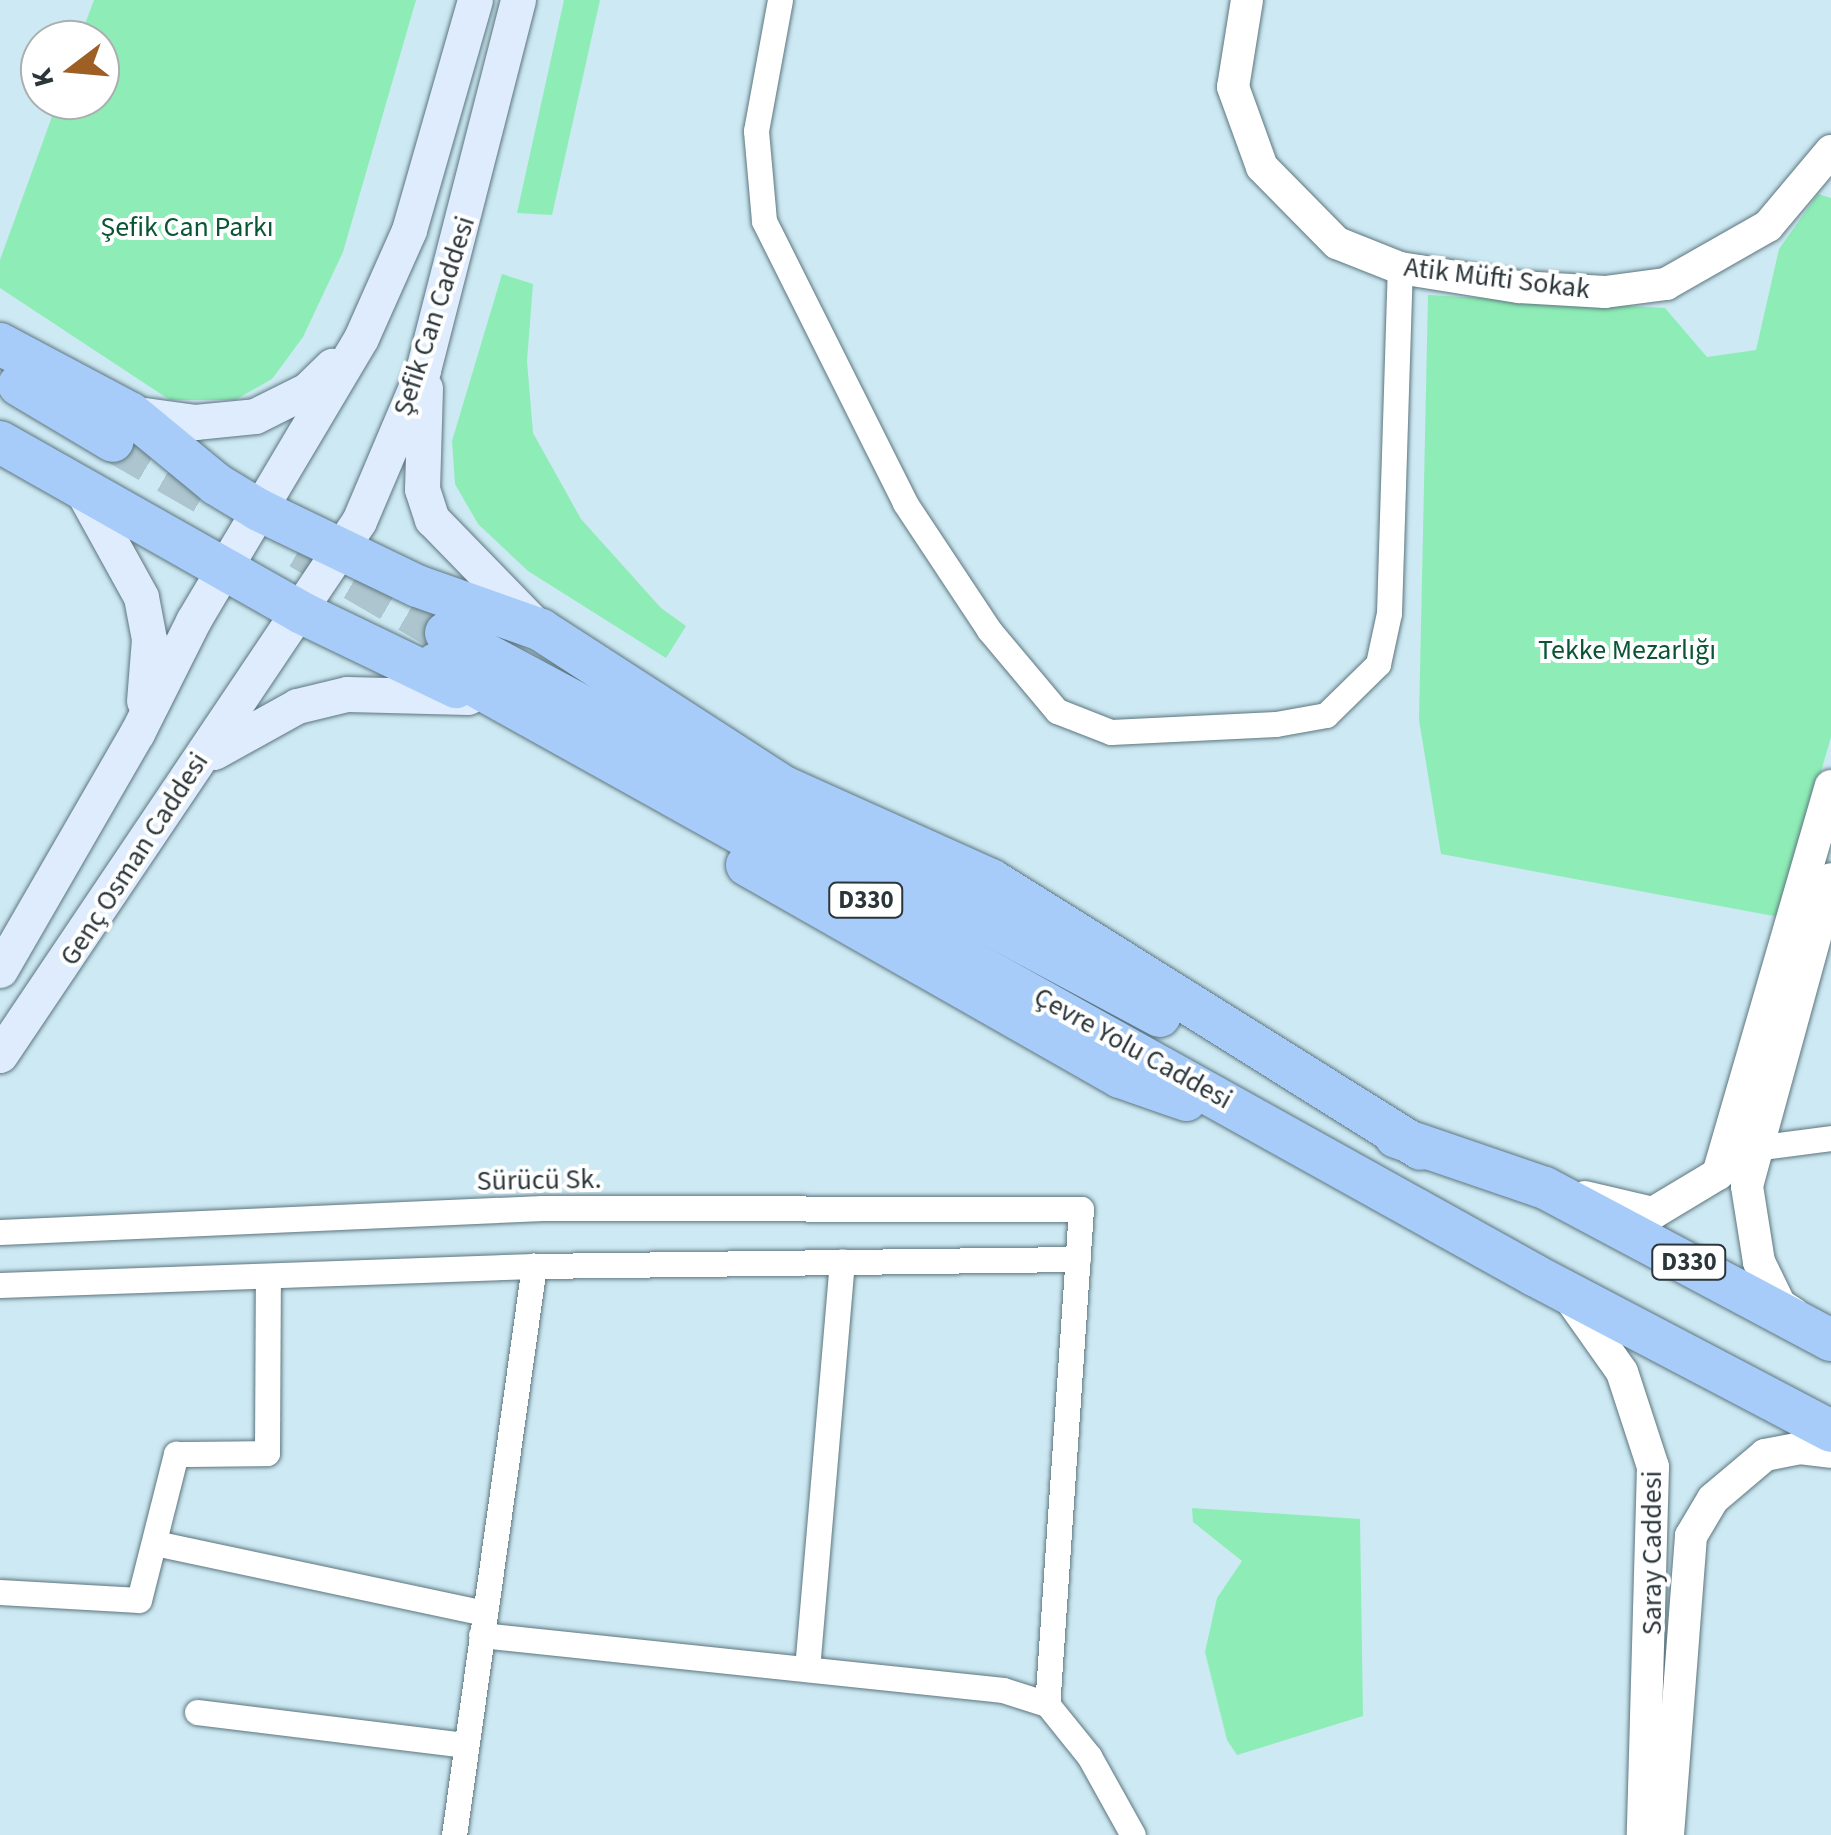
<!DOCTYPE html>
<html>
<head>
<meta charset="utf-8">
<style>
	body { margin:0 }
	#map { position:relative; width:1831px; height:1835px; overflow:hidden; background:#cde9f3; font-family:"Source Sans 3",sans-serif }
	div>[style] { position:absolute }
	.green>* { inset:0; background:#8eedb6 }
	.trunk-tunnel>* { height:42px; margin-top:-21px; transform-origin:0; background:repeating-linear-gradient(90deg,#adc5ce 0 42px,transparent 0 63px) }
	.roads { filter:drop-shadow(0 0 2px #5d767f) drop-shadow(0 0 2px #5d767f) }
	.minor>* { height:25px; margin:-12.5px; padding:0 12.5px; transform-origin:12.5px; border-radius:12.5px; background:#fff }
	.tertiary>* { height:32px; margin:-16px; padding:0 16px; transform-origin:16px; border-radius:16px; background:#fff }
	.secondary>* { height:35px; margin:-17.5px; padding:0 17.5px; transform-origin:17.5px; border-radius:17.5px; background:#deecfd }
	.trunk>* { height:42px; margin:-21px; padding:0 21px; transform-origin:21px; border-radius:21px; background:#a7ccfa }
	span { translate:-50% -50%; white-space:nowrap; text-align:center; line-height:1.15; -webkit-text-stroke:8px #fff; paint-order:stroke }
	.shield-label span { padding:2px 8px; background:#fff; border:2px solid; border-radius:8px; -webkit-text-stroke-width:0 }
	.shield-label { font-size:25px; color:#2b363a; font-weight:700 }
	.park-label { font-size:28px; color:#0a5634 }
	.street-label { font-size:28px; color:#2b363a }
	.north { position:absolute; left:20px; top:20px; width:100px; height:100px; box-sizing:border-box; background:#fff; border:2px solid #aaafb0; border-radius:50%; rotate:254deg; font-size:28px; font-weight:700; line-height:40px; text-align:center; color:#2b363a }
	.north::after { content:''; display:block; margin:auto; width:35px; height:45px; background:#9d5f24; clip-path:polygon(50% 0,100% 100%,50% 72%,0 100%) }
</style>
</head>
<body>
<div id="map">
	<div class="green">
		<i style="clip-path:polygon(94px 0,416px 0,343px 252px,303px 337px,272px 379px,235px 400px,170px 400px,0 288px,0 260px,58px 100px,100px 100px,100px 40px,79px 40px)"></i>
		<i style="clip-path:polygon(564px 0,600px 0,552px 215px,517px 213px)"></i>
		<i style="clip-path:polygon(1818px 194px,1831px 198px,1831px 737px,1779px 917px,1441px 854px,1419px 720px,1428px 295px,1665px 308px,1707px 357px,1756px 350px,1779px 249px)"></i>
		<i style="clip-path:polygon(502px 274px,533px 284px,527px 361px,533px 433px,581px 519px,661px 608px,686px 626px,666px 658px,528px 571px,478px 524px,455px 484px,452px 441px)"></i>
		<i style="clip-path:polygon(1192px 1508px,1360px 1519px,1363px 1716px,1237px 1755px,1227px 1740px,1205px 1652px,1217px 1598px,1242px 1561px,1193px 1522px)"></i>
	</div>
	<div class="trunk-tunnel">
		<i style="left:113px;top:441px;width:125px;rotate:29.9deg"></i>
		<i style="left:300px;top:548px;width:169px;rotate:30.2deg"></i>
	</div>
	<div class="roads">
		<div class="minor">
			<i style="left:780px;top:0;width:133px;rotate:100.4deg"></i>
			<i style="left:756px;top:131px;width:90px;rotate:84.9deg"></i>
			<i style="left:764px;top:221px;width:315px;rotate:63.4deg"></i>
			<i style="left:905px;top:503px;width:152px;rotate:56.5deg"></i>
			<i style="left:989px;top:630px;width:106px;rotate:50deg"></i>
			<i style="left:1057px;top:711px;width:58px;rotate:21.3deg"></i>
			<i style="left:1111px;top:732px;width:165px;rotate:-2.8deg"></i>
			<i style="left:1276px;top:724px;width:51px;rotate:-10.2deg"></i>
			<i style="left:1326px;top:715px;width:73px;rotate:-44.4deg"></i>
			<i style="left:1378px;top:664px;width:52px;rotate:-77.8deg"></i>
			<i style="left:1389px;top:613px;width:345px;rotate:-88.2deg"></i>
			<i style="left:1755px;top:1148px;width:77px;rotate:-7.5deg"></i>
			<i style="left:0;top:1232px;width:543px;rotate:-2.54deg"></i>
			<i style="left:542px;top:1208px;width:539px;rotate:0.11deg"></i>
			<i style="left:1081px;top:1209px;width:496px;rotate:93.9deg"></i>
			<i style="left:0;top:1285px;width:534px;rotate:-2.04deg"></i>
			<i style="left:534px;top:1266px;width:544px;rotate:-0.74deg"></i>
			<i style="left:155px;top:1543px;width:337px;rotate:12deg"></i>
			<i style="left:0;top:1592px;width:139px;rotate:3.3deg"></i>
			<i style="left:139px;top:1600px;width:151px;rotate:-75.8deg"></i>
			<i style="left:176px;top:1454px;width:91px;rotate:-0.6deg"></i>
			<i style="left:267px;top:1453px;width:173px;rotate:-89.7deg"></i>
			<i style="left:481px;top:1635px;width:525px;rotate:6.01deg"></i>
			<i style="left:1003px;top:1690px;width:46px;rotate:17.7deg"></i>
			<i style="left:1047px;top:1704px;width:67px;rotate:51.1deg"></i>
			<i style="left:1089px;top:1756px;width:90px;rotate:60.9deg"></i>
			<i style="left:807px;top:1669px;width:409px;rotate:-85.1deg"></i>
			<i style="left:197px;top:1712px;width:271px;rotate:7deg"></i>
			<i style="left:454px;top:1835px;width:575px;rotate:-82deg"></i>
		</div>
		<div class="tertiary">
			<i style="left:1247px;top:0;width:88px;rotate:99.1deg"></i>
			<i style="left:1233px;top:87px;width:85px;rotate:70.1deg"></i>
			<i style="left:1262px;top:167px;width:107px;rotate:45.4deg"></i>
			<i style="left:1337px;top:243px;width:68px;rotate:21.6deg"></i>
			<i style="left:1400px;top:268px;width:121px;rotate:9.1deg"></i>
			<i style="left:1519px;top:287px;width:86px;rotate:3.3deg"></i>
			<i style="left:1605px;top:292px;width:62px;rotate:-7.5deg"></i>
			<i style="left:1666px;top:284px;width:117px;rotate:-29.6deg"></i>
			<i style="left:1768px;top:226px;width:98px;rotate:-50deg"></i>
			<i style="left:1585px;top:1197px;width:70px;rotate:13.2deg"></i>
			<i style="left:1653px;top:1213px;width:76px;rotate:-31deg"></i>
			<i style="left:1718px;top:1174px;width:404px;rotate:-73.8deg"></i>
			<i style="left:1567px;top:1294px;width:95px;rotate:54.8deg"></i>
			<i style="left:1622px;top:1372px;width:100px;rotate:71.9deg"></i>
			<i style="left:1653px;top:1467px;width:368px;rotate:91.6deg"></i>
			<i style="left:1794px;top:1314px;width:17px;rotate:-147deg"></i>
			<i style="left:1780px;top:1305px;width:48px;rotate:-116deg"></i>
			<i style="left:1759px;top:1262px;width:77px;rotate:-99deg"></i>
			<i style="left:1747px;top:1186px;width:318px;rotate:-74.7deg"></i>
			<i style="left:1668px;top:1835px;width:300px;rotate:-85.6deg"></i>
			<i style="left:1691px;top:1536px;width:43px;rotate:-59.3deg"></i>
			<i style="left:1713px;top:1499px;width:68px;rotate:-40.2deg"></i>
			<i style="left:1765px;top:1455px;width:36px;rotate:-11deg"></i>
			<i style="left:1800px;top:1448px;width:31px;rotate:7deg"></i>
		</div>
		<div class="secondary">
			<i style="left:425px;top:388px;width:101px;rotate:91.7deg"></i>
			<i style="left:422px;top:489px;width:32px;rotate:72deg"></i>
			<i style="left:432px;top:519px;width:149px;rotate:45.8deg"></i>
			<i style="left:130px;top:413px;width:66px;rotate:7.9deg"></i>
			<i style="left:195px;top:422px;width:60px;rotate:-5.7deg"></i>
			<i style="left:255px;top:416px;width:58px;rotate:-26.6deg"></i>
			<i style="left:307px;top:390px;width:35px;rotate:-44deg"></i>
			<i style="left:82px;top:490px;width:122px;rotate:61.1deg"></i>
			<i style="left:141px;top:597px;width:43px;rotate:79.2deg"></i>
			<i style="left:149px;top:639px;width:62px;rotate:94.6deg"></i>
			<i style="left:214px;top:752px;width:95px;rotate:-29deg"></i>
			<i style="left:297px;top:706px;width:51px;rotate:-13.5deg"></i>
			<i style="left:347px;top:694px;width:121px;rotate:1.4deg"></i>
			<i style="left:0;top:970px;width:274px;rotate:-60deg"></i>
			<i style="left:137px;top:733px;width:125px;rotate:-63.4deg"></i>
			<i style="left:193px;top:621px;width:329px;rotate:-59.3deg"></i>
			<i style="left:361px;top:338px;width:118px;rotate:-66deg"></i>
			<i style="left:409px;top:230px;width:239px;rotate:-74deg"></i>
			<i style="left:0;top:1055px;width:643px;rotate:-56.09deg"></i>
			<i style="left:359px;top:521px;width:164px;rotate:-67deg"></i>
			<i style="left:423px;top:370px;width:382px;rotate:-75.6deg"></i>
		</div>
		<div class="trunk">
			<i style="left:0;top:344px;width:147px;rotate:28deg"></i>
			<i style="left:130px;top:413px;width:112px;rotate:39.5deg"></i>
			<i style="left:216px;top:484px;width:50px;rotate:31.2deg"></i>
			<i style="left:259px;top:510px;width:175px;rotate:25.7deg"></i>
			<i style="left:417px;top:586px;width:132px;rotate:19.5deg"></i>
			<i style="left:541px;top:630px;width:289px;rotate:32.9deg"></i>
			<i style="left:784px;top:787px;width:227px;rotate:24.2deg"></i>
			<i style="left:991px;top:880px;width:507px;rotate:32.03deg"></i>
			<i style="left:19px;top:385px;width:109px;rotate:30.8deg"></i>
			<i style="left:0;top:442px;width:347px;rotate:29.5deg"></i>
			<i style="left:302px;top:613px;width:171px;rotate:25.7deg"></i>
			<i style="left:446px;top:633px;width:810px;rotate:28.21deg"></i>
			<i style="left:436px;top:664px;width:1257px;rotate:29.09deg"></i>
			<i style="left:1534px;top:1275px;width:335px;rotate:27.7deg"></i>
			<i style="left:747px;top:865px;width:429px;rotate:29.6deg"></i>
			<i style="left:1120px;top:1077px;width:70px;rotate:19.2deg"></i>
			<i style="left:1396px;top:1137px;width:157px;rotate:18.9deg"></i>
			<i style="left:1545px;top:1188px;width:324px;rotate:28deg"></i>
		</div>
	</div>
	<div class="shield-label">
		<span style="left:866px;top:900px">D330</span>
		<span style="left:1689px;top:1262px">D330</span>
	</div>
	<div class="park-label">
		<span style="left:187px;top:227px">Şefik Can Parkı</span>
		<span style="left:1627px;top:650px">Tekke Mezarlığı</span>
	</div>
	<div class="street-label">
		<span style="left:1497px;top:278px;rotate:7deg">Atik Müfti Sokak</span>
		<span style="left:434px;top:316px;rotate:-72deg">Şefik Can Caddesi</span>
		<span style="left:134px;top:859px;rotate:-57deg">Genç Osman Caddesi</span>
		<span style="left:1133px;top:1048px;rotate:29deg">Çevre Yolu Caddesi</span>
		<span style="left:539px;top:1180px;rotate:-1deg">Sürücü Sk.</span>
		<span style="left:1652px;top:1553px;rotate:-90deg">Saray Caddesi</span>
	</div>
	<div class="north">K</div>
</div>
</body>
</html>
